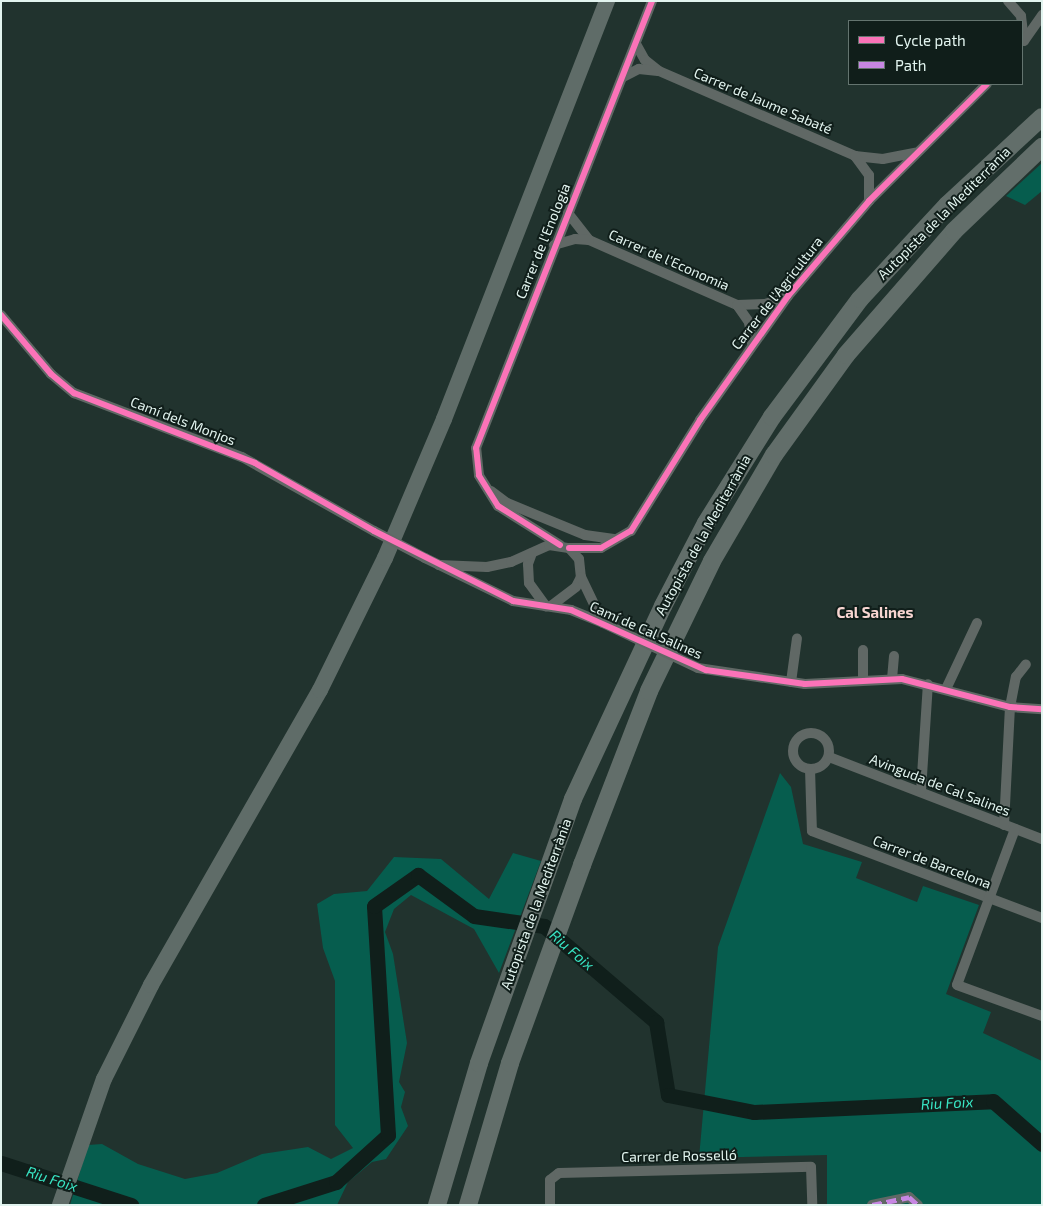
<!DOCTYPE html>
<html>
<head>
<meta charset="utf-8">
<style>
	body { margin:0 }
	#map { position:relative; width:1043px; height:1206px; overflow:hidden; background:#21332e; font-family:"Exo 2",sans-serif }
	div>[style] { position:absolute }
	.green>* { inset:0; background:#065d4e }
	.river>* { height:15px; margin:-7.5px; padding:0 7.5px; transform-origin:7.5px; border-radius:7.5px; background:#101f1b }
	.minor>* { height:10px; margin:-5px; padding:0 5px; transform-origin:5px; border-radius:5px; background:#606865 }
	.minor>.ring { margin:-5px; padding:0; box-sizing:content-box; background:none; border:10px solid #606865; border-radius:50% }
	.trunk>* { height:16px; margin:-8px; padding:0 8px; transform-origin:8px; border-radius:8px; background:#5f6c68 }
	.motorway>* { height:18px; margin:-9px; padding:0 9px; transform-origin:9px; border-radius:9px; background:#626e6a }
	.minor-bridge>* { height:10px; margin:-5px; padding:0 5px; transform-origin:5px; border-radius:5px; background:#606865 }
	.quiet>* { height:5px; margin-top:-2.5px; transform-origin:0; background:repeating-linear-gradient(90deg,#c787e3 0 10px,transparent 0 15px) }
	.cycleway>* { height:6px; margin:-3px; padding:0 3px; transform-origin:3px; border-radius:3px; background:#fb73b8 }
	span { translate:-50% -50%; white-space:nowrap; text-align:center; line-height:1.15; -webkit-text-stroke:4px #101e1a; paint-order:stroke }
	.street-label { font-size:14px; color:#e2f4ef }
	.neighbourhood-label { font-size:15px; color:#f8d5d1; font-weight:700 }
	.water-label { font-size:15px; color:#38e4c3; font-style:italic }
	.frame { position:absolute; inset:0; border:2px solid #e2f4ef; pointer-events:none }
	.legend { position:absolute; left:848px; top:20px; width:175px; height:65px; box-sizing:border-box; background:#101e1a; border:1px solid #64746f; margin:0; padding:6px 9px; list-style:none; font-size:15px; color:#e2f4ef }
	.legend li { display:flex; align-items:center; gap:10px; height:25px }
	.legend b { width:25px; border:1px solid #64746f }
</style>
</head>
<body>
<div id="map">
	<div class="green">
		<i style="clip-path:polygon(1042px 163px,1042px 191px,1025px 205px,1006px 196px)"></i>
		<i style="clip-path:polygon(780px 773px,791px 787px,803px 844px,862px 862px,856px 878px,917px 902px,923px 886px,979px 905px,946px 994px,991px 1012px,983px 1033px,1042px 1061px,1042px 1205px,827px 1205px,827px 1155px,699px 1158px,718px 947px)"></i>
		<i style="clip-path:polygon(513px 853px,541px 861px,499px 973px,474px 929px,411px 895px,394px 909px,385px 932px,393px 954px,407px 1043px,399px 1082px,405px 1092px,401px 1107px,408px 1126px,386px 1159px,372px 1162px,348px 1182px,337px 1205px,70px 1205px,88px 1145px,102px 1144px,138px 1164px,185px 1179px,217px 1173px,262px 1154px,308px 1147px,331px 1159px,353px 1148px,335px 1125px,335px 981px,323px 948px,317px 904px,334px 894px,367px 891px,394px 857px,441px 859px,489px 899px)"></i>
	</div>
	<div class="river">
		<i style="left:1px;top:1163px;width:137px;rotate:17.9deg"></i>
		<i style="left:264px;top:1205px;width:76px;rotate:-17.7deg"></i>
		<i style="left:336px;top:1182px;width:70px;rotate:-42.1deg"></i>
		<i style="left:388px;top:1135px;width:229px;rotate:-93.5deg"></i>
		<i style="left:374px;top:906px;width:54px;rotate:-35.2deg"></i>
		<i style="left:418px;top:875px;width:69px;rotate:36.2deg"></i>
		<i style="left:474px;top:916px;width:71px;rotate:8.1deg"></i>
		<i style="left:544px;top:926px;width:148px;rotate:40.6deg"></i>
		<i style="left:656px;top:1022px;width:74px;rotate:80.7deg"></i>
		<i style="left:668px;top:1095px;width:88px;rotate:11.2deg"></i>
		<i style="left:754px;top:1112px;width:239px;rotate:-2.6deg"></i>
		<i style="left:993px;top:1101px;width:65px;rotate:41.3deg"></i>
	</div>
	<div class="minor">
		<i style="left:1008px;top:1px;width:20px;rotate:49deg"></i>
		<i style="left:1021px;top:16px;width:25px;rotate:83deg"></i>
		<i style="left:1024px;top:41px;width:32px;rotate:-55deg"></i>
		<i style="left:636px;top:44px;width:18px;rotate:61deg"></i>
		<i style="left:645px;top:60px;width:18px;rotate:38deg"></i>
		<i style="left:659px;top:71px;width:214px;rotate:23.4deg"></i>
		<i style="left:855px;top:156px;width:28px;rotate:6deg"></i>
		<i style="left:883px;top:159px;width:33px;rotate:-11deg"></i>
		<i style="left:623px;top:77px;width:18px;rotate:-27deg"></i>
		<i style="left:639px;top:69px;width:19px;rotate:6deg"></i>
		<i style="left:855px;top:156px;width:24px;rotate:54deg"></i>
		<i style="left:869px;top:175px;width:26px;rotate:90deg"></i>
		<i style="left:568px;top:213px;width:34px;rotate:52deg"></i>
		<i style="left:589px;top:240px;width:162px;rotate:23.7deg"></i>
		<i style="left:737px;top:305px;width:28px;rotate:-2deg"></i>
		<i style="left:765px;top:304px;width:23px;rotate:-18deg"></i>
		<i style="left:554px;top:245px;width:22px;rotate:-16deg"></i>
		<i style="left:575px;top:239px;width:14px;rotate:4deg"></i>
		<i style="left:737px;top:305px;width:21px;rotate:55deg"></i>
		<i style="left:749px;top:322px;width:21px;rotate:82deg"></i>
		<i style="left:1px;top:315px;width:77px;rotate:49.7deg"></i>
		<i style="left:51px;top:374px;width:30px;rotate:40deg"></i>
		<i style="left:74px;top:393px;width:180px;rotate:20.9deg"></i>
		<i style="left:242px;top:457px;width:151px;rotate:29.3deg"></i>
		<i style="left:491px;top:491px;width:20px;rotate:37deg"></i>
		<i style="left:507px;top:503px;width:84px;rotate:22.3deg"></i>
		<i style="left:585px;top:535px;width:29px;rotate:8deg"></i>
		<i style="left:560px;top:545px;width:73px;rotate:-147.8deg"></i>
		<i style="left:498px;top:506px;width:36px;rotate:-122deg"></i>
		<i style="left:479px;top:475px;width:27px;rotate:-96deg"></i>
		<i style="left:476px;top:448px;width:480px;rotate:-68.5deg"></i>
		<i style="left:569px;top:548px;width:32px"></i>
		<i style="left:601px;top:548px;width:34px;rotate:-30deg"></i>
		<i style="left:631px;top:531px;width:131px;rotate:-58.1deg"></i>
		<i style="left:700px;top:420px;width:152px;rotate:-54.6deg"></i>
		<i style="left:788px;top:296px;width:125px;rotate:-49.5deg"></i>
		<i style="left:869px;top:201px;width:166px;rotate:-44.8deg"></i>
		<i style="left:532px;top:553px;width:12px;rotate:110deg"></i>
		<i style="left:528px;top:564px;width:19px;rotate:87deg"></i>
		<i style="left:529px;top:583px;width:29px;rotate:54deg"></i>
		<i style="left:425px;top:558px;width:98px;rotate:26deg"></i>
		<i style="left:513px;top:601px;width:59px;rotate:8.8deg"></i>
		<i style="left:571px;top:610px;width:35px;rotate:22deg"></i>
		<i style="left:439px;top:565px;width:48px;rotate:2.4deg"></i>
		<i style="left:487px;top:567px;width:25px;rotate:-12deg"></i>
		<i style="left:511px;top:562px;width:42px;rotate:-24.1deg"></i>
		<i style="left:549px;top:545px;width:20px;rotate:9deg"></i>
		<i style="left:569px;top:548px;width:15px;rotate:48deg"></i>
		<i style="left:579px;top:559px;width:18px;rotate:84deg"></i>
		<i style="left:581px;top:577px;width:11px;rotate:117deg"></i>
		<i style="left:576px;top:587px;width:31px;rotate:143deg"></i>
		<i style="left:581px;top:577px;width:51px;rotate:64.4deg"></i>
		<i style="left:863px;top:650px;width:30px;rotate:90deg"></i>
		<i style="left:698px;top:668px;width:108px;rotate:8.5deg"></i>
		<i style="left:805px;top:684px;width:97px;rotate:-3deg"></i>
		<i style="left:902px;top:679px;width:112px;rotate:14.5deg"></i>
		<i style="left:1010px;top:707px;width:32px;rotate:4deg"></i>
		<i style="left:892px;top:679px;width:23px;rotate:-85deg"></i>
		<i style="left:791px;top:682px;width:44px;rotate:-82.2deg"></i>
		<i style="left:946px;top:689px;width:73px;rotate:-64.8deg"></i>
		<i class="ring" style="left:793px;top:733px;width:26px;height:26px"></i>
		<i style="left:829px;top:757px;width:228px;rotate:21.1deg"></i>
		<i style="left:810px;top:769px;width:62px;rotate:88.2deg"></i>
		<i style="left:812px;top:831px;width:246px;rotate:20.7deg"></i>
		<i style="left:921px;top:791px;width:107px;rotate:-86.3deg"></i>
		<i style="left:1004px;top:825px;width:118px;rotate:-87.1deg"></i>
		<i style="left:1010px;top:707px;width:31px;rotate:-79deg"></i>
		<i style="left:1016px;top:677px;width:16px;rotate:-52deg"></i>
		<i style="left:1015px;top:829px;width:166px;rotate:110.4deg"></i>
		<i style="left:957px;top:985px;width:90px;rotate:20deg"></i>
		<i style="left:550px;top:1205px;width:25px;rotate:-90deg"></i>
		<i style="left:550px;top:1180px;width:11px;rotate:-38deg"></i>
		<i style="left:559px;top:1173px;width:252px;rotate:-1.4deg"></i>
		<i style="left:811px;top:1167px;width:38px;rotate:88deg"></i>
		<i style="left:872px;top:1205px;width:38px;rotate:-12deg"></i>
		<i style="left:909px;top:1197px;width:12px;rotate:42deg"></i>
	</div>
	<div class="trunk">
		<i style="left:60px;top:1205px;width:133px;rotate:-70.8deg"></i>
		<i style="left:104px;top:1079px;width:105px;rotate:-63.4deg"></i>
		<i style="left:151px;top:985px;width:340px;rotate:-60.2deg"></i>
		<i style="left:320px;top:690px;width:147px;rotate:-63.8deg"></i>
		<i style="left:385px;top:558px;width:151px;rotate:-67deg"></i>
		<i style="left:444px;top:419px;width:449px;rotate:-68.7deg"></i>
	</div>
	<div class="motorway">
		<i style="left:437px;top:1205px;width:148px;rotate:-73.5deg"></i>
		<i style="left:479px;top:1063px;width:280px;rotate:-70.4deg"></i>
		<i style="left:573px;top:799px;width:213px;rotate:-65deg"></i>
		<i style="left:663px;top:606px;width:93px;rotate:-62.6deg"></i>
		<i style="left:706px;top:523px;width:125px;rotate:-58.1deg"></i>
		<i style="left:772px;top:417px;width:147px;rotate:-53.3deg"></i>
		<i style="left:860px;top:299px;width:128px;rotate:-47.2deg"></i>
		<i style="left:947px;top:205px;width:129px;rotate:-42.8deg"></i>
		<i style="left:468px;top:1205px;width:148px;rotate:-73.5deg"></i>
		<i style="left:510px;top:1063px;width:211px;rotate:-70deg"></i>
		<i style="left:582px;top:865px;width:186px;rotate:-68.9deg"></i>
		<i style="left:649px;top:691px;width:144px;rotate:-64.1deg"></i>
		<i style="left:712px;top:561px;width:123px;rotate:-59.7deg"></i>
		<i style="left:774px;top:455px;width:123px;rotate:-54.2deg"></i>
		<i style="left:846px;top:355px;width:164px;rotate:-48.9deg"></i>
		<i style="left:954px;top:231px;width:122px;rotate:-43.7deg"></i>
	</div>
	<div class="minor-bridge">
		<i style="left:374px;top:531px;width:58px;rotate:27.9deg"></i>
		<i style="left:603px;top:623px;width:105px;rotate:25.3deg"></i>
	</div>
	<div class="quiet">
		<i style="left:872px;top:1205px;width:38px;rotate:-12deg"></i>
		<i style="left:909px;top:1197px;width:12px;rotate:42deg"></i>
	</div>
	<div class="cycleway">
		<i style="left:1px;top:315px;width:77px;rotate:49.7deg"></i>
		<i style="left:51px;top:374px;width:30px;rotate:40deg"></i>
		<i style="left:74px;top:393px;width:194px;rotate:21.1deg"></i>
		<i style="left:255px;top:463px;width:137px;rotate:29.7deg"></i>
		<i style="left:374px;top:531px;width:156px;rotate:26.7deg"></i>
		<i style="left:513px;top:601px;width:59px;rotate:8.8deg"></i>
		<i style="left:571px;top:610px;width:148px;rotate:24deg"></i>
		<i style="left:706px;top:670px;width:100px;rotate:8deg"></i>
		<i style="left:805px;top:684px;width:97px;rotate:-3deg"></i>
		<i style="left:902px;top:679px;width:112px;rotate:14.5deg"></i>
		<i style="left:1010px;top:707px;width:32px;rotate:4deg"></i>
		<i style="left:560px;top:545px;width:73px;rotate:-147.8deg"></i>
		<i style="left:498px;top:506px;width:36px;rotate:-122deg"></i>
		<i style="left:479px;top:475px;width:27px;rotate:-96deg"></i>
		<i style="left:476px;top:448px;width:480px;rotate:-68.5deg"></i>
		<i style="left:569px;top:548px;width:32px"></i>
		<i style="left:601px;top:548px;width:34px;rotate:-30deg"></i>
		<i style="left:631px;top:531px;width:131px;rotate:-58.1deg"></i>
		<i style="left:700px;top:420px;width:152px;rotate:-54.6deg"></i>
		<i style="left:788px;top:296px;width:125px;rotate:-49.5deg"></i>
		<i style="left:869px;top:201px;width:166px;rotate:-44.8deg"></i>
	</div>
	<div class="street-label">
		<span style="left:763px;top:101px;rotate:23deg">Carrer de Jaume Sabaté</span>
		<span style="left:944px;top:213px;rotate:-45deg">Autopista de la Mediterrània</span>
		<span style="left:543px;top:241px;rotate:-68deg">Carrer de l'Enologia</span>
		<span style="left:669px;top:260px;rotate:24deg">Carrer de l'Economia</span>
		<span style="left:777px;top:293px;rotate:-52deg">Carrer de l'Agricultura</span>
		<span style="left:183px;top:421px;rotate:21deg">Camí dels Monjos</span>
		<span style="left:703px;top:535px;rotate:-61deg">Autopista de la Mediterrània</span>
		<span style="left:646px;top:630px;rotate:24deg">Camí de Cal Salines</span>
		<span style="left:940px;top:785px;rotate:21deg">Avinguda de Cal Salines</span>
		<span style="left:932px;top:862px;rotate:21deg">Carrer de Barcelona</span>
		<span style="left:536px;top:904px;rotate:-70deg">Autopista de la Mediterrània</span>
		<span style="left:679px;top:1156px;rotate:-1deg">Carrer de Rosselló</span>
	</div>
	<div class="neighbourhood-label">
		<span style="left:875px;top:613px">Cal Salines</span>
	</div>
	<div class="water-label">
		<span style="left:572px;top:950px;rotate:41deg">Riu Foix</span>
		<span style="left:947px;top:1103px;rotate:-3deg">Riu Foix</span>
		<span style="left:52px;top:1179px;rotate:18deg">Riu Foix</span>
	</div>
	<div class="frame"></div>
	<ul class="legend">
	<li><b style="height:6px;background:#fb73b8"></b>Cycle path</li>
	<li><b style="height:6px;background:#c787e3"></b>Path</li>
	</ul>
</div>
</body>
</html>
